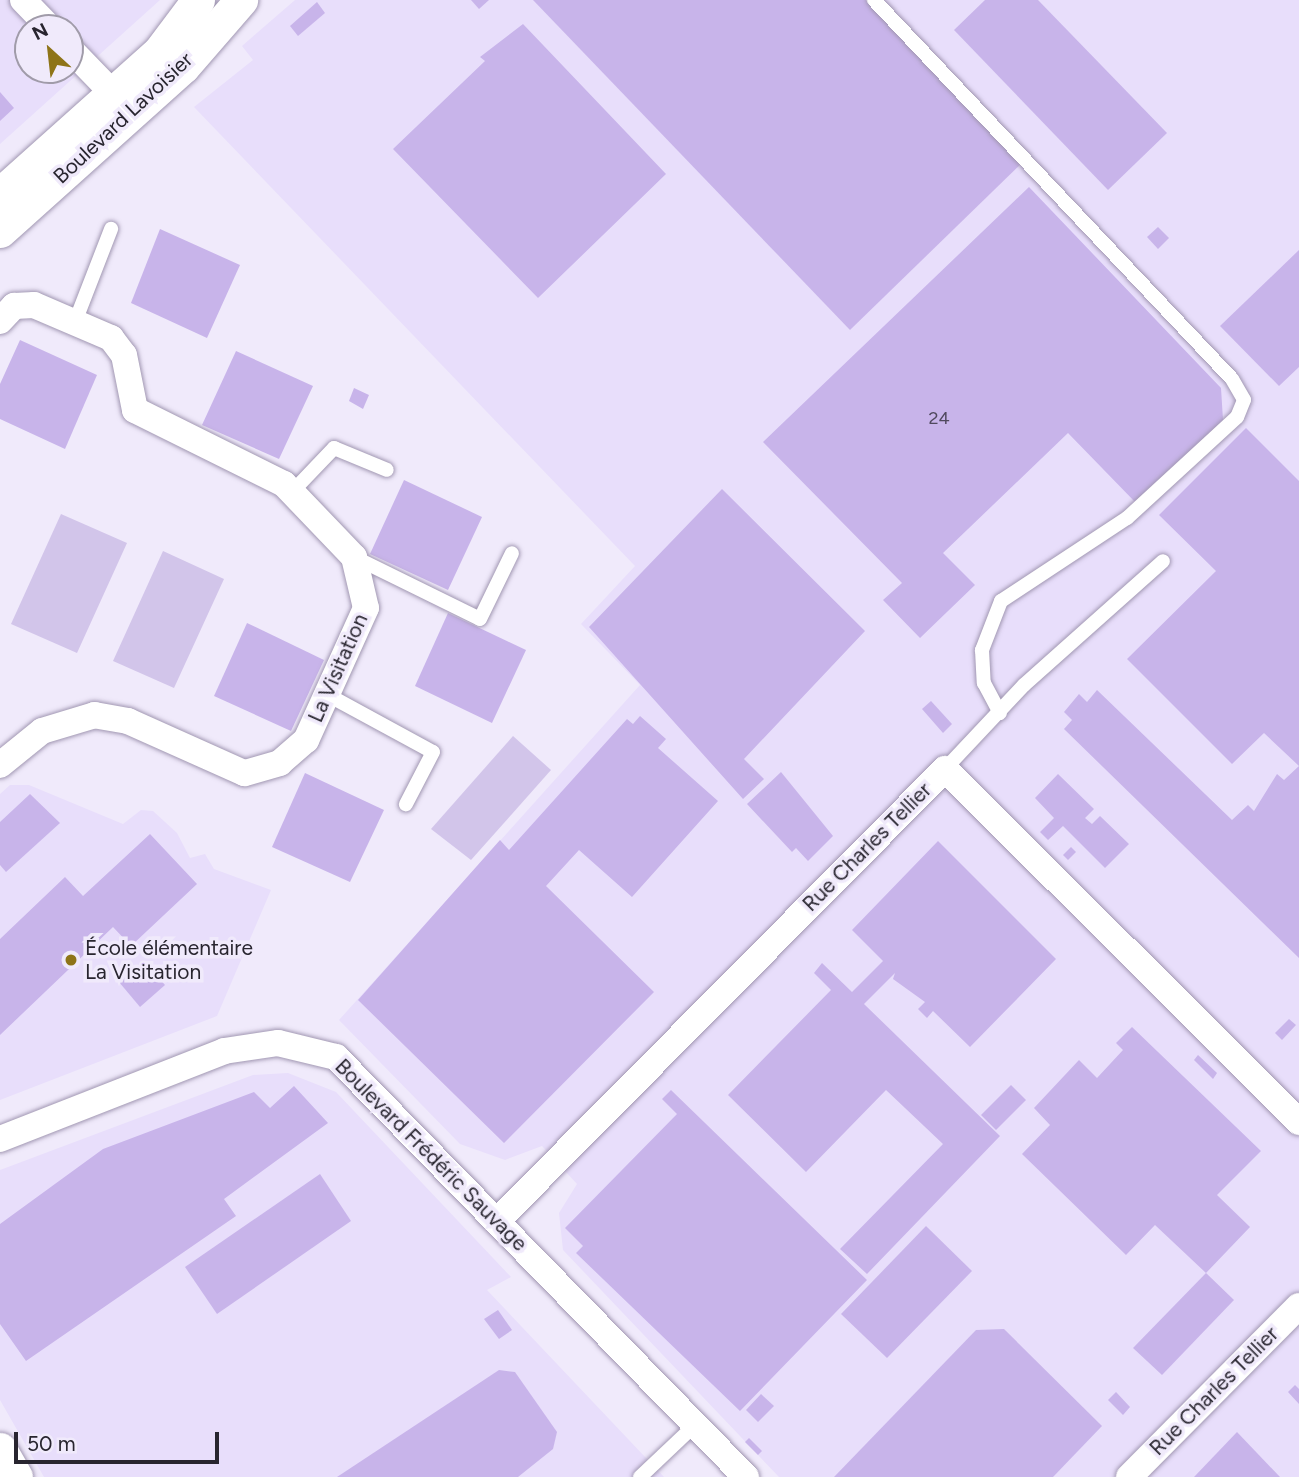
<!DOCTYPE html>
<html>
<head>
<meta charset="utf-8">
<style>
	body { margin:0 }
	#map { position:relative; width:1299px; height:1477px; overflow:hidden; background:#f0eafb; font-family:Figtree,sans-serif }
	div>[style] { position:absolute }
	.built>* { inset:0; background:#e8defb }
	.green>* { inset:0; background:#d2c5ea }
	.building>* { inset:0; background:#c8b4ea }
	.roads { filter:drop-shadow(0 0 2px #a197b2) drop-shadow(0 0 2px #a197b2) }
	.service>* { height:14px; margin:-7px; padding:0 7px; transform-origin:7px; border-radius:7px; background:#fff }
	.minor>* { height:26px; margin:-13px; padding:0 13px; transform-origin:13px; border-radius:13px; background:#fff }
	.tertiary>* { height:33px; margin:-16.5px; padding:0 16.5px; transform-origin:16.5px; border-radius:16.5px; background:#fff }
	.dots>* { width:19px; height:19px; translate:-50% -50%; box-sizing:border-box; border:4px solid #f0eafb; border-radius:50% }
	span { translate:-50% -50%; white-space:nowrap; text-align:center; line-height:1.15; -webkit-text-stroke:7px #f0eafb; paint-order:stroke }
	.number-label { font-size:18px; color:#50495e }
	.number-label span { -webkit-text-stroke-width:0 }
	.street-label { font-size:21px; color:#28252f }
	.poi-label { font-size:21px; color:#28252f }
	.left { translate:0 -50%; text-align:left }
	.north { position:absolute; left:14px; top:14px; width:70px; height:70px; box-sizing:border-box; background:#f0eafb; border:2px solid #a09ba9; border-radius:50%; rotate:333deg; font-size:19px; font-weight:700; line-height:28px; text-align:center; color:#28252f }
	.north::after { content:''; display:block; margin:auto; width:24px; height:32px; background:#8e7418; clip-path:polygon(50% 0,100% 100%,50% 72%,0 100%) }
	.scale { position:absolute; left:14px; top:1432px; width:205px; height:32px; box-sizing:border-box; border:4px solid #28252f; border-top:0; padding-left:9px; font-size:21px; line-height:24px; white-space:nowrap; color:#28252f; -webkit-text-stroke:5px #f0eafb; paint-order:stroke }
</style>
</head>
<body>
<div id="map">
	<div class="built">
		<i style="clip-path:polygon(evenodd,0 0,160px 0,0 144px,0 0,28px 28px,70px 28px,70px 70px,28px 70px,28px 28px)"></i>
		<i style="clip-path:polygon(295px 0,1299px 0,1299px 1477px,779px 1477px,563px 1250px,559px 1213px,577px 1184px,542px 1146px,505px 1160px,460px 1144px,339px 1020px,640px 685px,581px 624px,635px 566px,194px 107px,253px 60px,242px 46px)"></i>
		<i style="clip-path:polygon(10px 785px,29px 785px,123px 824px,141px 810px,153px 811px,177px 833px,190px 858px,205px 854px,214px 869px,271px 890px,217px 1016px,0 1100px,0 794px)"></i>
		<i style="clip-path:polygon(288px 1073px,336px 1092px,511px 1277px,487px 1290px,664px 1477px,44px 1477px,0 1400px,0 1170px,253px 1075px)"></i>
	</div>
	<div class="green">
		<i style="clip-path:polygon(61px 514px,127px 543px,77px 653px,11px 624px)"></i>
		<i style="clip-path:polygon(163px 551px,224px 579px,174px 688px,113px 661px)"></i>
		<i style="clip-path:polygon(513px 736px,551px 770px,471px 860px,431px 829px)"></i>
	</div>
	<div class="building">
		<i style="clip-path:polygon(471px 0,489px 0,479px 9px)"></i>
		<i style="clip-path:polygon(533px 0,866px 0,1024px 161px,850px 330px)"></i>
		<i style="clip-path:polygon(985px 0,1038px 0,1167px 133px,1108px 190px,954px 30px)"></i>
		<i style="clip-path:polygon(317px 2px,325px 13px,298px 36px,290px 26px)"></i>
		<i style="clip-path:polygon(523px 24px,666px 174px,538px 298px,393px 149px,485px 61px,480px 57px)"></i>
		<i style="clip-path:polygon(0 92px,14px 108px,0 121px)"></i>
		<i style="clip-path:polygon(1029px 187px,1221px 388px,1223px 420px,1137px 504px,1068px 433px,943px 553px,975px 585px,920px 638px,883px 600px,902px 583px,763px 442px)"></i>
		<i style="clip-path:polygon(1158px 227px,1169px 238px,1158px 249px,1147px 237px)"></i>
		<i style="clip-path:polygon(160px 229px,240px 265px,207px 338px,131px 303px)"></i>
		<i style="clip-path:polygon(1299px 250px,1299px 367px,1279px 386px,1220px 326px)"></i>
		<i style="clip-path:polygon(20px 340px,97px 375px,65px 449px,0 419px,0 384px)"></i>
		<i style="clip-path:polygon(236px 351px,313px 386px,279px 459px,202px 425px)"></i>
		<i style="clip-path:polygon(354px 388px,369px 395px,363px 409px,349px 401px)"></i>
		<i style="clip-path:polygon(1246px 428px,1299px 481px,1299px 958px,1064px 729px,1072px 720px,1064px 712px,1079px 694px,1087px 702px,1097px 690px,1232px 820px,1248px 805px,1254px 811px,1277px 774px,1284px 780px,1299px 766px,1264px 733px,1232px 764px,1127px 659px,1216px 571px,1159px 515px)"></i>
		<i style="clip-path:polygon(404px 480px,482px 517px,448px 590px,370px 554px)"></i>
		<i style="clip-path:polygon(722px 489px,865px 631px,744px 759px,764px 779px,743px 799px,589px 627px)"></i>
		<i style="clip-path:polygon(448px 613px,526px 650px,492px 723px,415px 686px)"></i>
		<i style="clip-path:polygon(247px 623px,324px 660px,291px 731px,214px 696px)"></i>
		<i style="clip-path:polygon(931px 701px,952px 724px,943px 733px,922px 709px)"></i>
		<i style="clip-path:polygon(640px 716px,666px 739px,658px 748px,718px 801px,632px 897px,579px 850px,546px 886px,654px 992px,504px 1143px,358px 1000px,500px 840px,509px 850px,627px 719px,633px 724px)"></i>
		<i style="clip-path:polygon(781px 772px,833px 836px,808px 861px,796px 848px,792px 852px,747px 804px)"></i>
		<i style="clip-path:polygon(305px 773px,384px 810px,350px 882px,272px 847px)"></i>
		<i style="clip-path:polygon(1058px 774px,1094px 809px,1085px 818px,1092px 824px,1100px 816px,1129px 844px,1105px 868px,1063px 826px,1048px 840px,1040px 832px,1054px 818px,1035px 798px)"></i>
		<i style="clip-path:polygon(30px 794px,60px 823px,6px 872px,0 865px,0 822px)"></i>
		<i style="clip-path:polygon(150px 834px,197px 884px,131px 946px,113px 927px,0 1035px,0 939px,65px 877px,83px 896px)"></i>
		<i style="clip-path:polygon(938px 841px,1056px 959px,970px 1047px,933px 1011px,927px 1018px,918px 1009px,925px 1002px,893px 979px,895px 973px,864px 1004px,1000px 1136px,867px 1274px,840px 1249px,943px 1144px,886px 1090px,806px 1172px,728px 1095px,831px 990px,814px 973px,822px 963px,852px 992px,883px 961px,852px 930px)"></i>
		<i style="clip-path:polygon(1071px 847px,1076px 852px,1068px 860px,1063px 855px)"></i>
		<i style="clip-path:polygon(144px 961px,165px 985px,140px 1007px,119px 982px)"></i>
		<i style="clip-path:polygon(1289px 1019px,1296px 1025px,1282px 1040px,1275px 1033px)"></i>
		<i style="clip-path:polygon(1132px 1027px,1261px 1151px,1217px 1195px,1250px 1227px,1206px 1273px,1155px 1225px,1126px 1255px,1022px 1154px,1050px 1125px,1034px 1108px,1079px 1060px,1097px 1078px,1123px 1050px,1116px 1043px)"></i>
		<i style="clip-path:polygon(1198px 1055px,1217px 1073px,1213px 1079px,1194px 1060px)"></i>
		<i style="clip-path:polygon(1011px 1085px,1026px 1100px,996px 1130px,981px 1115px)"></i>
		<i style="clip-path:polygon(294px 1086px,328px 1123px,224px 1199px,236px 1216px,26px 1361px,0 1324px,0 1224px,103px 1149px,254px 1092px,270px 1108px)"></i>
		<i style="clip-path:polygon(671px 1090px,867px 1280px,740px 1411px,576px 1253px,583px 1246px,565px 1228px,677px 1114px,662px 1099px)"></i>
		<i style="clip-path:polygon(320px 1174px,351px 1221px,217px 1314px,185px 1267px)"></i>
		<i style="clip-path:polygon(926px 1226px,972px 1271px,887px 1358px,841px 1314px)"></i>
		<i style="clip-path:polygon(1206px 1273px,1234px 1300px,1162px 1375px,1133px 1348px)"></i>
		<i style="clip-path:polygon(498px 1310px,512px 1330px,499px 1339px,484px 1319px)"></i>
		<i style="clip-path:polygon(1004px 1329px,1102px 1426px,1053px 1477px,834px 1477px,976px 1330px)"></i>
		<i style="clip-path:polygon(499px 1370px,515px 1372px,557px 1432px,553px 1449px,518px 1477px,337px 1477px)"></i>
		<i style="clip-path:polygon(1295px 1385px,1299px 1389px,1299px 1404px,1288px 1392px)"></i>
		<i style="clip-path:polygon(1116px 1392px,1130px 1407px,1123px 1415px,1108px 1400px)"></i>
		<i style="clip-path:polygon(761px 1394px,774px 1406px,758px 1422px,746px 1410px)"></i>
		<i style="clip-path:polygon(1237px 1432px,1280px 1477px,1194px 1477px)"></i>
		<i style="clip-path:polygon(749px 1438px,762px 1451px,758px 1455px,745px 1442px)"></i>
	</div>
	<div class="roads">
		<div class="service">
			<i style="left:874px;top:0;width:521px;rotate:46.63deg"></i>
			<i style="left:1232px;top:379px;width:24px;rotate:60deg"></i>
			<i style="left:1244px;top:400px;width:18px;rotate:112deg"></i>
			<i style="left:1237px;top:417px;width:149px;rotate:137.4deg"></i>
			<i style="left:1127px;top:518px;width:151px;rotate:146.6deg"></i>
			<i style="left:1001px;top:601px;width:53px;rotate:111.2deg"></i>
			<i style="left:982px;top:650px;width:33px;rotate:87deg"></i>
			<i style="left:984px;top:683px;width:34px;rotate:62deg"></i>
			<i style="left:75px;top:322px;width:100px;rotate:-68.8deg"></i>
			<i style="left:292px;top:492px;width:61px;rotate:-46.3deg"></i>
			<i style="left:334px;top:448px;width:57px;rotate:22.5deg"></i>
			<i style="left:354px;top:557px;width:140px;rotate:26.2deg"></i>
			<i style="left:480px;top:619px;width:73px;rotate:-64.1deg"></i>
			<i style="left:328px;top:695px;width:119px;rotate:28.5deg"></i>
			<i style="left:433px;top:752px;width:59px;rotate:117.4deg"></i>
			<i style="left:945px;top:769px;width:115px;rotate:-46.8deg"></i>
			<i style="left:1024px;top:685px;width:186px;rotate:-41.7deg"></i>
			<i style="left:640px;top:1477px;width:77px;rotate:-43.4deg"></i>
		</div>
		<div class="minor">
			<i style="left:23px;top:0;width:39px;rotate:46deg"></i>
			<i style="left:70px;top:49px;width:79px;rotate:46deg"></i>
			<i style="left:0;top:321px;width:21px;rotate:-47deg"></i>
			<i style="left:14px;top:306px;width:20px;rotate:-3deg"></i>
			<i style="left:34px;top:305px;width:84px;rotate:23.2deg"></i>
			<i style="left:111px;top:338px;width:21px;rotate:53deg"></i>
			<i style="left:124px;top:355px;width:56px;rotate:78.7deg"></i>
			<i style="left:135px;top:410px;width:166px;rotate:26.4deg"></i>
			<i style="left:284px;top:484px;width:101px;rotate:46.2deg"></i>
			<i style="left:354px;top:557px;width:52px;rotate:76.8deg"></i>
			<i style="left:366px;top:608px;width:145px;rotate:114.4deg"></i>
			<i style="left:306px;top:740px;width:35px;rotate:139deg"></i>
			<i style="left:280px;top:763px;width:37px;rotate:164deg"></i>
			<i style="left:244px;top:773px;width:127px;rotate:-155.9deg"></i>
			<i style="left:128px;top:721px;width:34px;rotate:-170deg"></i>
			<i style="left:95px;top:715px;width:55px;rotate:163.2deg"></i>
			<i style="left:42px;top:731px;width:54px;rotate:141deg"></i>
			<i style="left:0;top:1139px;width:241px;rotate:-21.4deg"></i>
			<i style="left:224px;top:1051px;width:55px;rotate:-8.4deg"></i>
			<i style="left:278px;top:1043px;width:60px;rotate:13.6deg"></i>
			<i style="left:336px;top:1057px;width:587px;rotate:45.69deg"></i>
			<i style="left:497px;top:1221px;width:636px;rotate:-45.25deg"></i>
			<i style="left:945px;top:769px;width:500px;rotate:44.9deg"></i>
			<i style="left:1129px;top:1477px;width:241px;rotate:-45.2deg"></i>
		</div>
		<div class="tertiary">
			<i style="left:0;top:194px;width:213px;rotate:-41.8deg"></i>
			<i style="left:159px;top:52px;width:65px;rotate:-53.1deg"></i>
			<i style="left:0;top:231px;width:246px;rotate:-41.9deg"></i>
			<i style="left:183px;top:67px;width:89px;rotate:-49.1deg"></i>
			<i style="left:0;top:1449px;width:32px;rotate:60deg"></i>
		</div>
	</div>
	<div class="dots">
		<i style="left:71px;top:960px;background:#8e7418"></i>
	</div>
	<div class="number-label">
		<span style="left:939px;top:418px">24</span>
	</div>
	<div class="street-label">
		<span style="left:123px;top:118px;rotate:-43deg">Boulevard Lavoisier</span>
		<span style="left:338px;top:668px;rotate:-66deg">La Visitation</span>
		<span style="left:867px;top:847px;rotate:-45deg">Rue Charles Tellier</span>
		<span style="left:431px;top:1155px;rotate:45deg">Boulevard Frédéric Sauvage</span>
		<span style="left:1214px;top:1391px;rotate:-45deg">Rue Charles Tellier</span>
	</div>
	<div class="poi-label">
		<span class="left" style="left:85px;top:960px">École élémentaire<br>La Visitation</span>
	</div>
	<div class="north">N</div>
	<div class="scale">50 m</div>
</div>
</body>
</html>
